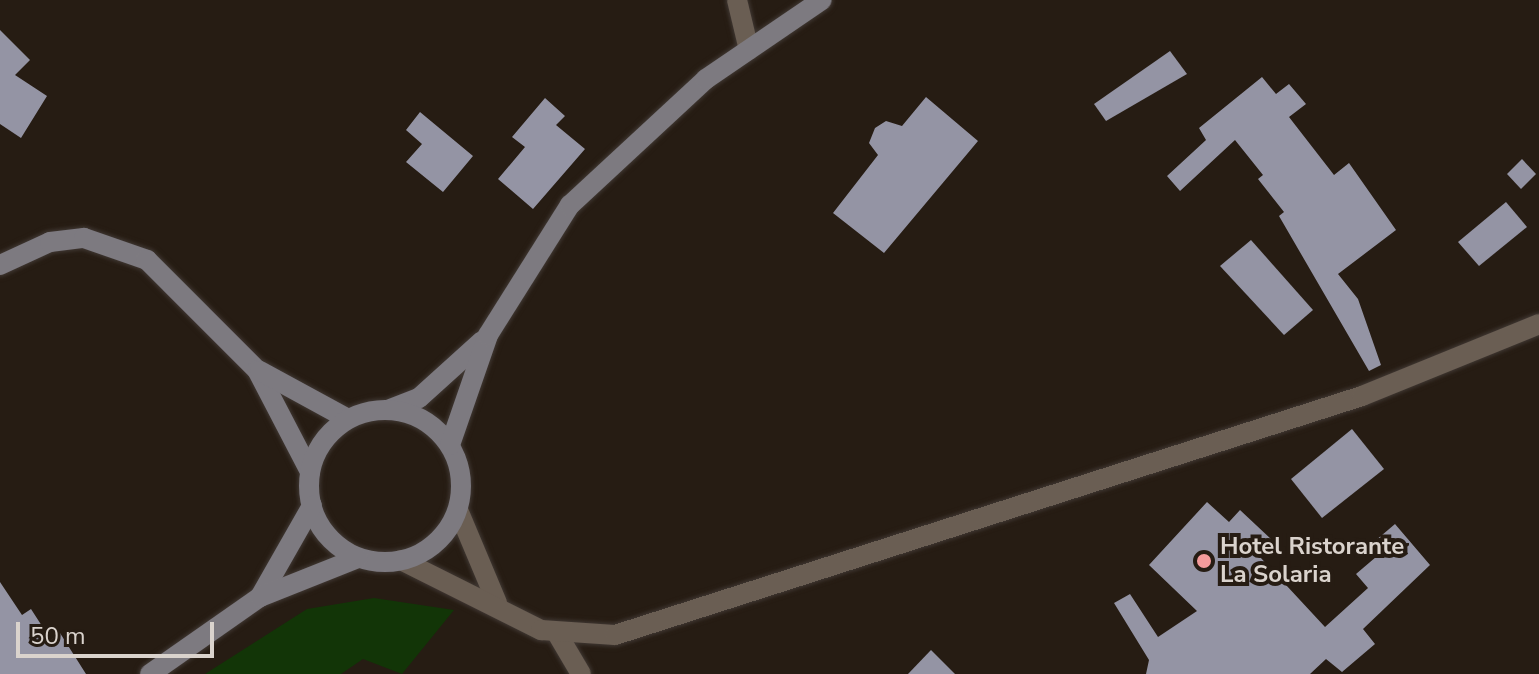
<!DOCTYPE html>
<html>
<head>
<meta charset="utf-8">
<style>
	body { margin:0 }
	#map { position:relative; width:1539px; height:674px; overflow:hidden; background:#261c13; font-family:"Nunito Sans",sans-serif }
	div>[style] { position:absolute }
	.green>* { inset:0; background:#123507 }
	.building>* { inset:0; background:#9494a4 }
	.roads { filter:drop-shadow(0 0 2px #403833) drop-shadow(0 0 2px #403833) }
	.minor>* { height:20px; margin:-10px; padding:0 10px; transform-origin:10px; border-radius:10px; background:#6a5e53 }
	.tertiary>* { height:20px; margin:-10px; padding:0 10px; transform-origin:10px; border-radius:10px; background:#6a5e53 }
	.secondary>* { height:20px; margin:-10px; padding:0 10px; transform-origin:10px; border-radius:10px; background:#7d7a80 }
	.secondary>.ring { margin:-10px; padding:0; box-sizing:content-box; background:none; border:20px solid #7d7a80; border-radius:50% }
	.dots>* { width:22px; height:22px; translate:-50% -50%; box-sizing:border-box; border:4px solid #261c13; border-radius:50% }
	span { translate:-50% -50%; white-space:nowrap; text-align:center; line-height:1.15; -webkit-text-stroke:8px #261c13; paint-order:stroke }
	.poi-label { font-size:24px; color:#dad3cd; font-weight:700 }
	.left { translate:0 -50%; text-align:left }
	.scale { position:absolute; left:16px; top:622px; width:198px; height:36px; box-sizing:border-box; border:4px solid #dad3cd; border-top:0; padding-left:10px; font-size:24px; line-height:28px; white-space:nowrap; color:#dad3cd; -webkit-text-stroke:6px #261c13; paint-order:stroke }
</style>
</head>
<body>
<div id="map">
	<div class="green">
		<i style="clip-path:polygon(374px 598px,454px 610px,402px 674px,363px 659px,341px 674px,205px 674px,307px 609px)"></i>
	</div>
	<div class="building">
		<i style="clip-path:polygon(0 30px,30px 60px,15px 75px,47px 96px,21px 138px,0 124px)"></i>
		<i style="clip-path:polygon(1170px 51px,1187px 74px,1106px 121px,1094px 104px)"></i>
		<i style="clip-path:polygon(1262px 77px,1276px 94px,1289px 84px,1306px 104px,1289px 117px,1334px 175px,1349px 163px,1396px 230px,1338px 274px,1358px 299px,1381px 365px,1369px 371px,1279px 216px,1284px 212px,1258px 179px,1263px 175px,1235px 140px,1180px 191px,1167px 176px,1206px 140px,1199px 128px)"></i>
		<i style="clip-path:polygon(926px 97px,978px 141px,884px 253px,833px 213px,878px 155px,869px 143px,875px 128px,886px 121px,902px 126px)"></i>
		<i style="clip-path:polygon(545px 98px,565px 116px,556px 125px,585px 149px,533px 209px,498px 179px,525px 147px,512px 137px)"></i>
		<i style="clip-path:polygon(420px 112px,473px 156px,443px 192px,406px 162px,422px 144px,406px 130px)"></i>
		<i style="clip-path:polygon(1522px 159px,1536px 174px,1521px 189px,1507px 174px)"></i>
		<i style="clip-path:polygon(1506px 202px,1527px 227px,1479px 266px,1458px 242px)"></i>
		<i style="clip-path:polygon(1251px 240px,1313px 310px,1284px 335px,1220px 266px)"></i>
		<i style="clip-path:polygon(1352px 429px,1384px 469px,1322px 518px,1291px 479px)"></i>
		<i style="clip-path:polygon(1207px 502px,1229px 522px,1240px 510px,1273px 541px,1260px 557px,1325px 627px,1368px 588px,1356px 574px,1383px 551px,1375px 541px,1395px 524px,1430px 565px,1363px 629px,1375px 644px,1342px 672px,1326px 659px,1310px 674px,1146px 674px,1149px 660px,1114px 603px,1130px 594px,1158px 637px,1197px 611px,1149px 565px)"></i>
		<i style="clip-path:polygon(0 582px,22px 615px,31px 609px,51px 640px,60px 633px,86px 674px,0 674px)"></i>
		<i style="clip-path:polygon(931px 650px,955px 674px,908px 674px)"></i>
	</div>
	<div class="roads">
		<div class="minor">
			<i style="left:737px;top:0;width:51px;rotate:76.5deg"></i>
			<i style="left:558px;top:635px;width:45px;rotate:59.5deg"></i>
		</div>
		<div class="tertiary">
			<i style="left:458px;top:510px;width:101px;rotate:67.2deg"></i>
			<i style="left:401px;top:560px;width:157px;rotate:26.6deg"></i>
			<i style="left:541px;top:630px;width:74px;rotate:3.9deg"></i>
			<i style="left:615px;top:635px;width:784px;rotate:-17.74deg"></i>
			<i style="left:1362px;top:396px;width:191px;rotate:-22.1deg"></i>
		</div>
		<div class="secondary">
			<i style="left:0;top:265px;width:55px;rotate:-24.7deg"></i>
			<i style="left:50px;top:242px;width:34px;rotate:-7deg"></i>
			<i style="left:84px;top:238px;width:67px;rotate:19.2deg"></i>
			<i style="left:147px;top:260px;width:156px;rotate:45deg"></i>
			<i style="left:257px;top:370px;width:115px;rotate:62.5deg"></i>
			<i style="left:260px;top:371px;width:100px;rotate:28.6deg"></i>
			<i style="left:390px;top:409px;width:31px;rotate:-21deg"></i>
			<i style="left:419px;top:398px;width:85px;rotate:-42.1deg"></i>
			<i class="ring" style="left:309px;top:410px;width:132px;height:132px"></i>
			<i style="left:450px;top:445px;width:116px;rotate:-70.9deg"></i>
			<i style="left:488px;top:335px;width:154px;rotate:-57.8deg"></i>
			<i style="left:570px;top:205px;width:185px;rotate:-42.8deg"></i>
			<i style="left:706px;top:79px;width:140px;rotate:-34.3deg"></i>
			<i style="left:260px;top:597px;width:105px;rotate:-60.3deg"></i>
			<i style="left:150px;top:674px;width:134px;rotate:-35deg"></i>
			<i style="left:260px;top:597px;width:105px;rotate:-21.7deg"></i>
		</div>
	</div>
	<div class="dots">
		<i style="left:1204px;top:561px;background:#f59b9b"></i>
	</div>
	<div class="poi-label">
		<span class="left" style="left:1220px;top:561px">Hotel Ristorante<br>La Solaria</span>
	</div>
	<div class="scale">50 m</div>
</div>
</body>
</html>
